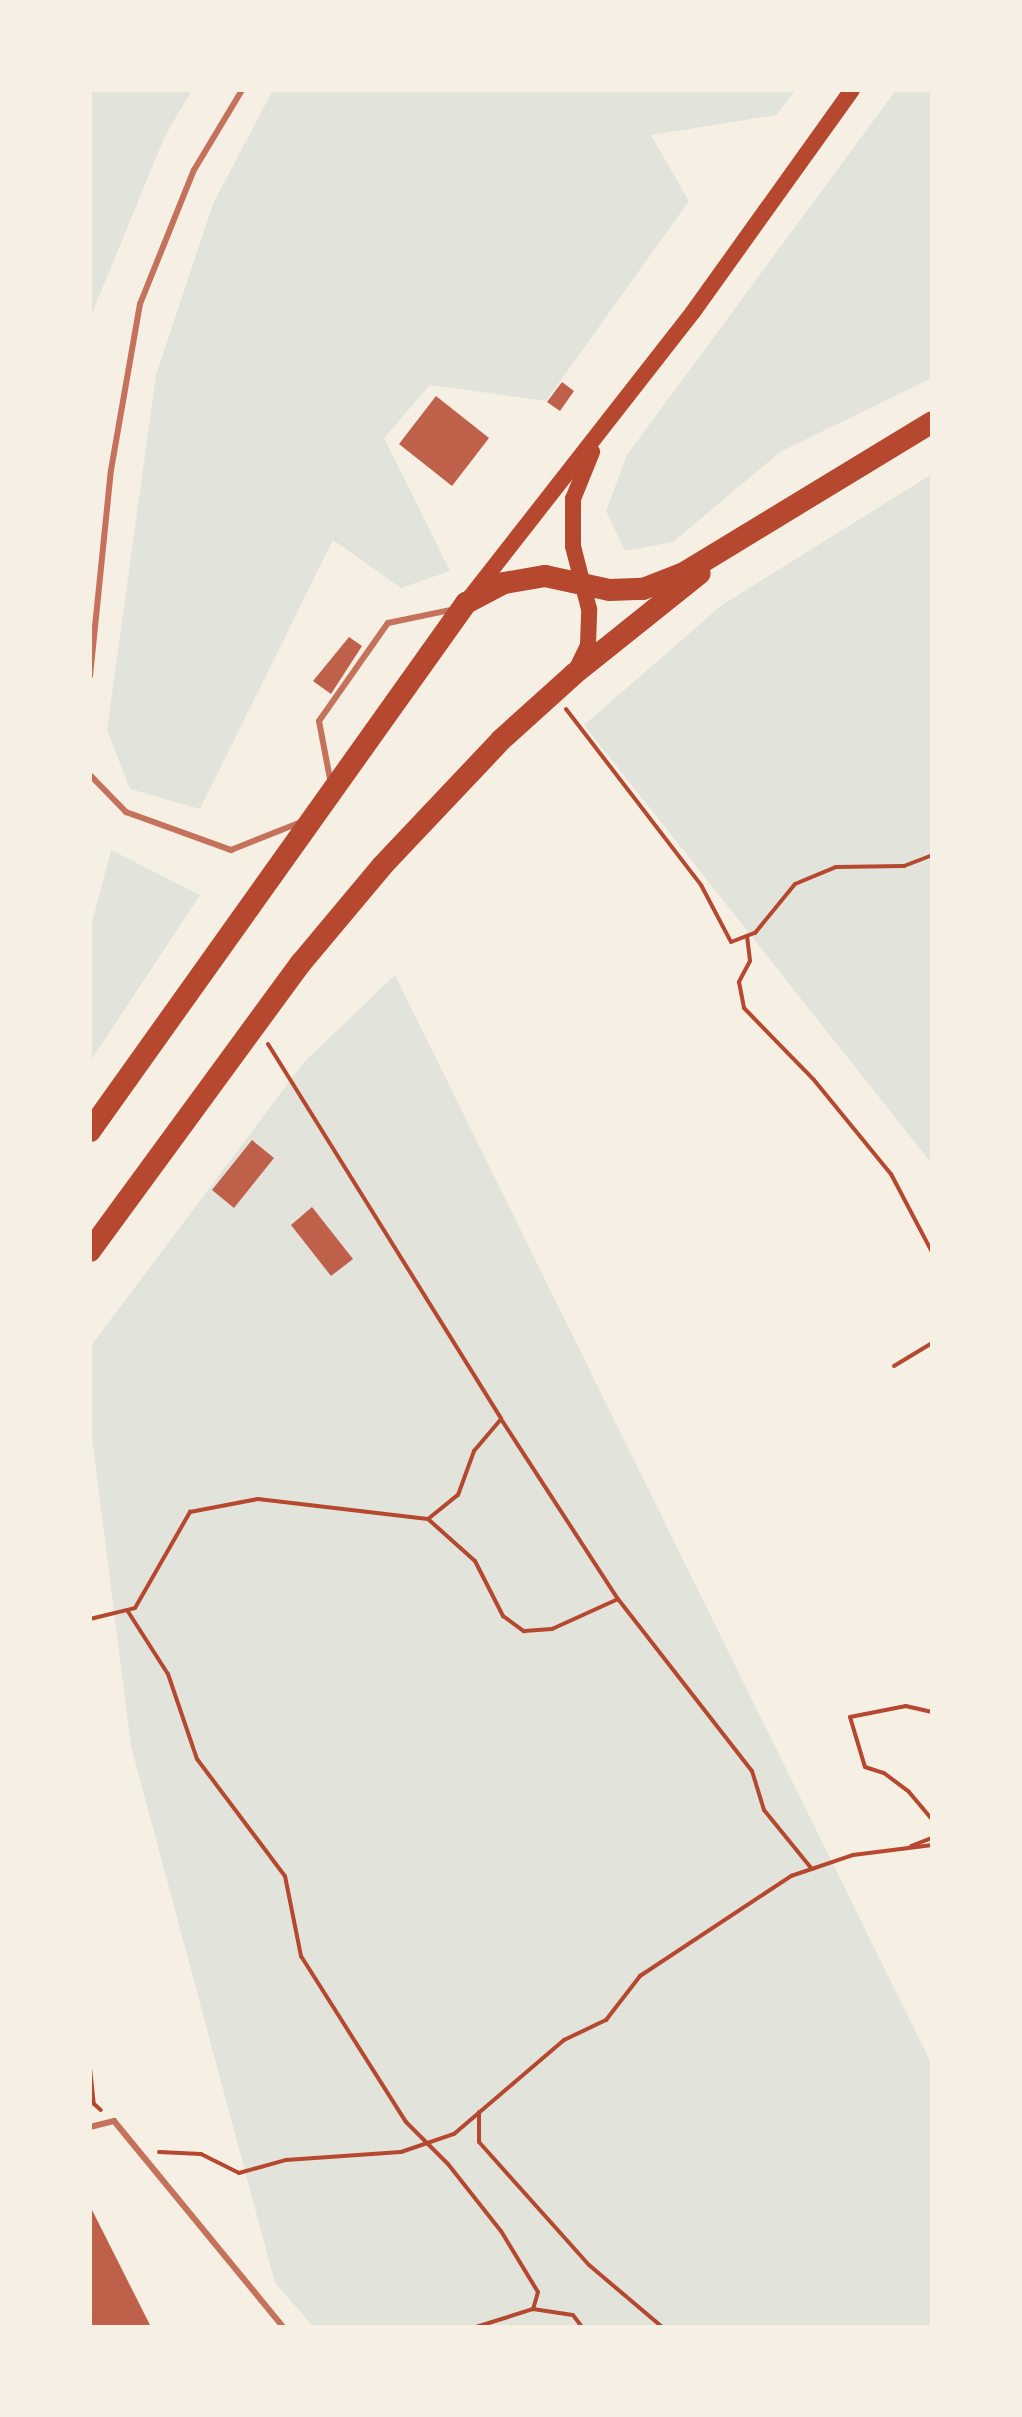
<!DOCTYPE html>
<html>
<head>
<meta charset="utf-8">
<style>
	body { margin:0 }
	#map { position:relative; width:1022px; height:2417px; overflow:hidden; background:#f6efe4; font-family:Commissioner,sans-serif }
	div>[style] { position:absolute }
	.green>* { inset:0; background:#e2e4dc }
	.building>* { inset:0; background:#bf614a }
	.path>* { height:4px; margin:-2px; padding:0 2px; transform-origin:2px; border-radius:2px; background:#b5482f }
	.service>* { height:6px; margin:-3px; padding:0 3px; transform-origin:3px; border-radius:3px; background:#c5725c }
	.secondary>* { height:16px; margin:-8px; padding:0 8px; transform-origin:8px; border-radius:8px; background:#b5482f }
	.trunk>* { height:22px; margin:-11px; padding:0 11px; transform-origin:11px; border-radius:11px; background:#b5482f }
	span { translate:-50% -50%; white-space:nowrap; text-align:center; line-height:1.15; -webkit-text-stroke:6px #f6efe4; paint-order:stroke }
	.frame { position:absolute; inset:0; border:92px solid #f6efe4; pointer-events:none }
</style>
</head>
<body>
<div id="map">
	<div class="green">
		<i style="clip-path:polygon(90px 90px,192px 90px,165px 136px,90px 318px)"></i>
		<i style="clip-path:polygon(273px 90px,796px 90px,776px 115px,651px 135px,689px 201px,546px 401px,430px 385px,384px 438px,450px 571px,401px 588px,333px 540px,200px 809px,130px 789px,107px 730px,156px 375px,213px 204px)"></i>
		<i style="clip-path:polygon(896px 90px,932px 90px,932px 378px,780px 452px,673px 542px,625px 551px,606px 511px,627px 455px)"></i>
		<i style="clip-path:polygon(932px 474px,932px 1164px,584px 725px,722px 605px)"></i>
		<i style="clip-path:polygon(111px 850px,200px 895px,90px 1062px,90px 930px)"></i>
		<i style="clip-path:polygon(395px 975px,932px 2065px,932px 2327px,314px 2327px,275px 2283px,131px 1746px,90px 1422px,90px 1347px,304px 1062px)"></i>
	</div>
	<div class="building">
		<i style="clip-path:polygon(562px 382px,574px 391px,560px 411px,547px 402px)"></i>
		<i style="clip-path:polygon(436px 396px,489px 438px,452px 486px,399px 444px)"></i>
		<i style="clip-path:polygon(349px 637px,362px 646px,331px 694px,313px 681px)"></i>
		<i style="clip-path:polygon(252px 1140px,274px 1158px,234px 1208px,212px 1190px)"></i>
		<i style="clip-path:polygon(312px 1207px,353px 1259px,331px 1276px,291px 1225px)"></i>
		<i style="clip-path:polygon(90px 2206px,151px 2327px,90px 2327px)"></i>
	</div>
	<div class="path">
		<i style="left:566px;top:709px;width:222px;rotate:52.5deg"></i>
		<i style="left:701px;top:885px;width:64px;rotate:62.2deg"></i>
		<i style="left:731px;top:942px;width:26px;rotate:-21deg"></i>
		<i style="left:755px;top:933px;width:63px;rotate:-50.8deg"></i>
		<i style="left:795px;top:884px;width:44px;rotate:-22.5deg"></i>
		<i style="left:836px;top:867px;width:68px;rotate:-0.8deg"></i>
		<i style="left:904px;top:866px;width:30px;rotate:-21deg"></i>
		<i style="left:747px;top:936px;width:25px;rotate:83deg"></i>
		<i style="left:750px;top:961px;width:24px;rotate:118deg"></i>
		<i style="left:739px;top:982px;width:26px;rotate:79deg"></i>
		<i style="left:744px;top:1008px;width:100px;rotate:45.8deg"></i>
		<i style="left:814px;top:1080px;width:122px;rotate:50.7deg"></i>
		<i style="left:891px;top:1174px;width:88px;rotate:62.3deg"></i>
		<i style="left:268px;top:1044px;width:441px;rotate:58.1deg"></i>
		<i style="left:894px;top:1366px;width:44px;rotate:-31.2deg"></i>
		<i style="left:428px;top:1519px;width:38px;rotate:-39deg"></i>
		<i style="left:458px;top:1495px;width:47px;rotate:-70deg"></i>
		<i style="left:474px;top:1451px;width:42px;rotate:-49.8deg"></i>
		<i style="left:501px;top:1419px;width:215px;rotate:57deg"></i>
		<i style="left:127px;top:1610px;width:76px;rotate:57.4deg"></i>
		<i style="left:168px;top:1674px;width:90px;rotate:71.2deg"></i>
		<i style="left:197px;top:1759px;width:146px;rotate:53.1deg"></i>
		<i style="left:285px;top:1876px;width:82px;rotate:78.7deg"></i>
		<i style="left:301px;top:1956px;width:196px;rotate:57.7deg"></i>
		<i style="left:406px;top:2122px;width:59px;rotate:45deg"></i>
		<i style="left:448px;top:2164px;width:85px;rotate:51.7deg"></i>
		<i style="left:501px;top:2231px;width:71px;rotate:58.8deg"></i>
		<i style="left:538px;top:2292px;width:18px;rotate:106deg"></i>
		<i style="left:90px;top:1619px;width:46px;rotate:-13.7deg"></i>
		<i style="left:135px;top:1608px;width:111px;rotate:-60.2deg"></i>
		<i style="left:190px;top:1512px;width:69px;rotate:-10.8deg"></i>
		<i style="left:258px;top:1499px;width:171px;rotate:6.7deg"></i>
		<i style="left:428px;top:1519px;width:63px;rotate:41.8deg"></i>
		<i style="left:475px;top:1561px;width:62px;rotate:63deg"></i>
		<i style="left:503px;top:1616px;width:26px;rotate:36deg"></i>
		<i style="left:524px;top:1631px;width:28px;rotate:-4deg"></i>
		<i style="left:552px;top:1629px;width:72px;rotate:-24.4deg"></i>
		<i style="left:618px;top:1599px;width:218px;rotate:52.1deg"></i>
		<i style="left:752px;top:1771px;width:41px;rotate:72.9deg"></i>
		<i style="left:764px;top:1810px;width:76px;rotate:50.9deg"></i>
		<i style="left:932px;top:1712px;width:27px;rotate:-167deg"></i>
		<i style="left:906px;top:1706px;width:57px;rotate:168.9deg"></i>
		<i style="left:850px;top:1717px;width:52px;rotate:73.3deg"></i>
		<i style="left:865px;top:1767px;width:20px;rotate:18deg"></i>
		<i style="left:884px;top:1773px;width:31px;rotate:37deg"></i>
		<i style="left:909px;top:1792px;width:35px;rotate:50deg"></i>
		<i style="left:911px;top:1846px;width:22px;rotate:-21deg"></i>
		<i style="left:90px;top:2068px;width:36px;rotate:84deg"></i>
		<i style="left:94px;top:2104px;width:9px;rotate:41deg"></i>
		<i style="left:479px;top:2112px;width:30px;rotate:90deg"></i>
		<i style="left:479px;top:2142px;width:165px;rotate:48.2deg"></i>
		<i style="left:589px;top:2265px;width:96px;rotate:40.3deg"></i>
		<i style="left:159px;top:2152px;width:42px;rotate:2.7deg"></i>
		<i style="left:201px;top:2154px;width:42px;rotate:26.6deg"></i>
		<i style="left:239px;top:2173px;width:49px;rotate:-15.5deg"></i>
		<i style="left:286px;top:2160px;width:115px;rotate:-4deg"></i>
		<i style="left:401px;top:2152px;width:56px;rotate:-18.8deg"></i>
		<i style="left:454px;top:2134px;width:145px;rotate:-40.5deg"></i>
		<i style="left:564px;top:2040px;width:47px;rotate:-25.5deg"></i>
		<i style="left:606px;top:2020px;width:56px;rotate:-52.3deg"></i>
		<i style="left:640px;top:1976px;width:181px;rotate:-33.5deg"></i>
		<i style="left:791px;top:1876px;width:65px;rotate:-18.7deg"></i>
		<i style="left:853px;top:1855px;width:80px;rotate:-7.2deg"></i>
		<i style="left:476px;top:2327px;width:60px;rotate:-17.5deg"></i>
		<i style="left:533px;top:2309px;width:40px;rotate:8.5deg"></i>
		<i style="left:573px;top:2315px;width:15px;rotate:53deg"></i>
	</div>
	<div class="service">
		<i style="left:90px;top:676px;width:207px;rotate:-84.2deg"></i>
		<i style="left:111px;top:470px;width:169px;rotate:-80.1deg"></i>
		<i style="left:140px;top:304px;width:144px;rotate:-68.1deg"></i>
		<i style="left:194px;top:170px;width:93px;rotate:-59deg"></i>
		<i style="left:90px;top:775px;width:52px;rotate:45.8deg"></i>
		<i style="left:126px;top:812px;width:112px;rotate:19.9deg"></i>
		<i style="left:231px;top:850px;width:73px;rotate:-21.7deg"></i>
		<i style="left:331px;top:784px;width:64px;rotate:-100.8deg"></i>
		<i style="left:319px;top:721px;width:120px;rotate:-54.9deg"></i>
		<i style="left:388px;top:623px;width:68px;rotate:-11.8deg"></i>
		<i style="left:90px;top:2127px;width:25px;rotate:-14deg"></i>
		<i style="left:114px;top:2121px;width:266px;rotate:50.6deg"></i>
	</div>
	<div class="secondary">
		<i style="left:468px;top:600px;width:365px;rotate:-52deg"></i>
		<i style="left:693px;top:312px;width:273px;rotate:-54.4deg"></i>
		<i style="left:577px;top:668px;width:25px;rotate:-64deg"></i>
		<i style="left:588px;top:645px;width:36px;rotate:-88deg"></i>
		<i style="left:589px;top:609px;width:65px;rotate:-104.3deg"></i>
		<i style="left:573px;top:546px;width:47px;rotate:-90deg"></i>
		<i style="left:573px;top:499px;width:51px;rotate:-68deg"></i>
	</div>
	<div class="trunk">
		<i style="left:90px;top:1131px;width:648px;rotate:-54.54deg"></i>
		<i style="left:466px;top:603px;width:43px;rotate:-27.8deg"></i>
		<i style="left:504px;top:583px;width:42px;rotate:-9.7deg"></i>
		<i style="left:545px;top:576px;width:66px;rotate:12.2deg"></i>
		<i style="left:610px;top:590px;width:33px;rotate:-2deg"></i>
		<i style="left:643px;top:589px;width:44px;rotate:-21.3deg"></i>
		<i style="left:684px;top:573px;width:290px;rotate:-31.3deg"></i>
		<i style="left:90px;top:1251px;width:357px;rotate:-53.8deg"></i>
		<i style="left:301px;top:963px;width:126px;rotate:-50.1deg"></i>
		<i style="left:382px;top:866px;width:173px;rotate:-46.6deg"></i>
		<i style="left:501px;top:740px;width:98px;rotate:-42.1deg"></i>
		<i style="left:574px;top:674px;width:161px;rotate:-38.7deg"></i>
	</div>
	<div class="frame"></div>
</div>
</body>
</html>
